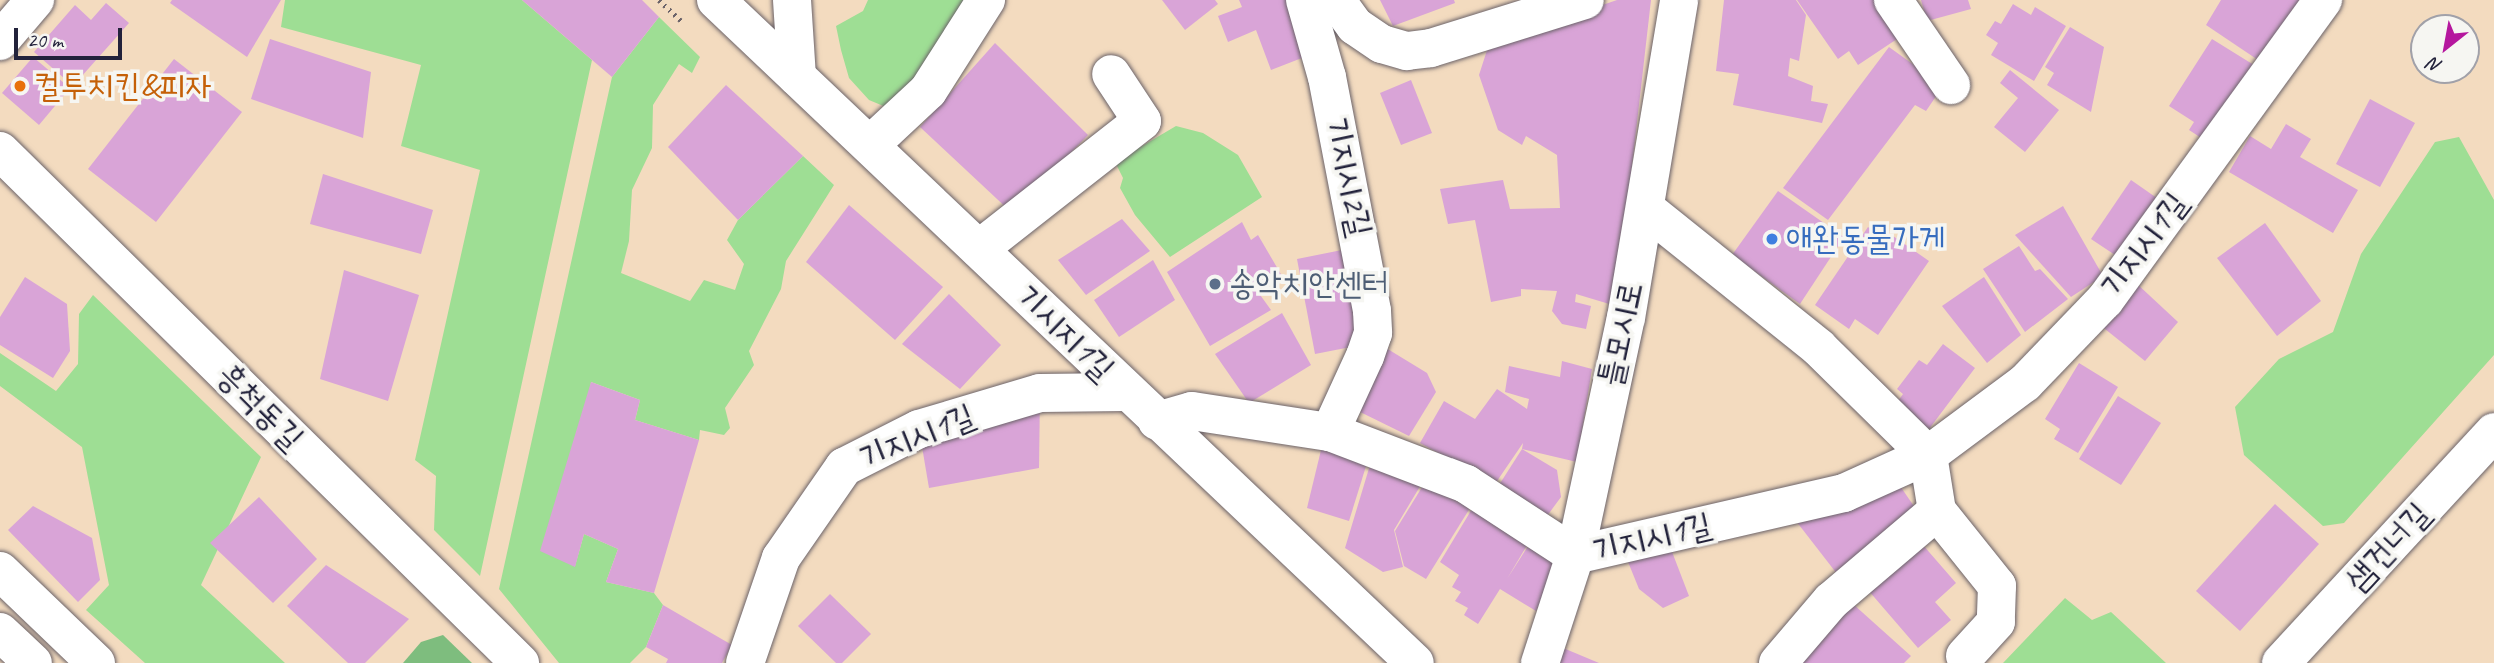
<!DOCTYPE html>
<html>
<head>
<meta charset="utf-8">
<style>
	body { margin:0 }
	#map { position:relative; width:2494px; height:663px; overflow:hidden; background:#f3dbbf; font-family:Caveat,"Poor Story",sans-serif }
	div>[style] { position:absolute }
	.green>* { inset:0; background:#9ede94 }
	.forest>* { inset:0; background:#7ebd7e }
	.building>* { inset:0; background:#d9a4d7 }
	.path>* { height:4.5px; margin-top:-2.25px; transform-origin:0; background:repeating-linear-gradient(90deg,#6b6369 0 2px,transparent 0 7px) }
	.roads { filter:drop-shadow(0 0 2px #6b6369) drop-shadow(0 0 2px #6b6369) }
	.minor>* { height:38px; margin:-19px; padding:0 19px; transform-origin:19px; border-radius:19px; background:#fff }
	.major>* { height:38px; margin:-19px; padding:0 19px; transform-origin:19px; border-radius:19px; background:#fff }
	.dots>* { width:19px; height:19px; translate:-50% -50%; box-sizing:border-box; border:4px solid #f6f6f2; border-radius:50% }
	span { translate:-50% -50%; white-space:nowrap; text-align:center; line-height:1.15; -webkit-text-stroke:7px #f6f6f2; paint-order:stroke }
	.food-label { font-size:33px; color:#c56008 }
	.left { translate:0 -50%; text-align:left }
	.street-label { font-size:33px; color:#22223b }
	.shop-label { font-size:33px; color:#366cbe }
	.service-label { font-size:33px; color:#4e5e75 }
	.north { position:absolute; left:2410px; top:14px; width:70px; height:70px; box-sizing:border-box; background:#f6f6f2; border:2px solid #a1a1a9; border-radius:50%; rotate:211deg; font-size:19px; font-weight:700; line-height:28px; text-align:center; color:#22223b }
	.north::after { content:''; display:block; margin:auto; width:24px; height:32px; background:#b5179e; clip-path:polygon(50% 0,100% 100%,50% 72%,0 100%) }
	.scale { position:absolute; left:14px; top:28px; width:108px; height:32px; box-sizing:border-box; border:4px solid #22223b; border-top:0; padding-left:9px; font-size:21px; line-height:24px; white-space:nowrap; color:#22223b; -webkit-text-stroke:5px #f6f6f2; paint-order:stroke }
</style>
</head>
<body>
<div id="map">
	<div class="green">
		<i style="clip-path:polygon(285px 0,522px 0,592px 60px,480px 576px,434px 530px,436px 476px,415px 460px,480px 170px,401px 146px,421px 65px,281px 27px)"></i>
		<i style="clip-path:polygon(868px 0,978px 0,893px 110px,869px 100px,849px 78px,841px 50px,836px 26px,863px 11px)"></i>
		<i style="clip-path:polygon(659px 17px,700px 57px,692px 73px,679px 64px,653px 105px,652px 148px,632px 190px,629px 241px,621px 273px,690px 301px,704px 280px,735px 290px,744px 264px,727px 240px,738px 220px,803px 156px,834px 185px,786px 261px,781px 289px,749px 351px,754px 365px,725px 408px,730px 428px,724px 435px,700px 430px,699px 440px,635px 420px,640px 400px,591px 382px,575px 566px,584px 534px,618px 549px,606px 582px,654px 593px,663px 605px,646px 647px,630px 663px,559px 663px,499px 589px,612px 77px)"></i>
		<i style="clip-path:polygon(1176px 126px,1203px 133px,1238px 155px,1262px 197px,1170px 257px,1135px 215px,1120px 188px,1123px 178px,1115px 162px)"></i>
		<i style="clip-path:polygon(2459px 137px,2494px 200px,2494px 355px,2344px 523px,2323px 526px,2244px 455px,2235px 407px,2279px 359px,2333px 332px,2361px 254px,2435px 142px)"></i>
		<i style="clip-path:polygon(93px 295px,261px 457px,201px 585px,285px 663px,145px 663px,86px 610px,109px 585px,82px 447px,0 386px,0 353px,56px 391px,78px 364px,79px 314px)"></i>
		<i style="clip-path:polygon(2065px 598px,2092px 620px,2111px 612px,2166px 663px,2003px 663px)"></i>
	</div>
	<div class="forest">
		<i style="clip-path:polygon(443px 635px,472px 663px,403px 663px,421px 642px)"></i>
	</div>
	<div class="building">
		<i style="clip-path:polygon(172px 0,281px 0,247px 57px,170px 3px)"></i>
		<i style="clip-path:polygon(522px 0,642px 0,659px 17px,612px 77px)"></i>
		<i style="clip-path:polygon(1162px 0,1215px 0,1218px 4px,1185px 30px)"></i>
		<i style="clip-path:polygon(1239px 0,1286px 0,1307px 56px,1271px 70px,1256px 30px,1228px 42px,1218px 16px,1242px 7px)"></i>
		<i style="clip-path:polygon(1380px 0,1454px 0,1455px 3px,1393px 26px)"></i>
		<i style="clip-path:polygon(1617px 0,1651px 0,1616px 306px,1576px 294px,1575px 302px,1591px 306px,1586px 329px,1562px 324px,1552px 311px,1557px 291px,1521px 289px,1521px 296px,1491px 302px,1475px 220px,1448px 224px,1440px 189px,1503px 180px,1510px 209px,1560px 208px,1557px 155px,1526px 136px,1522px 145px,1498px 130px,1479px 75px,1489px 44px)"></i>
		<i style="clip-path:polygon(1724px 0,1796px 0,1806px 15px,1799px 61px,1790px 58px,1788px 76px,1813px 86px,1811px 101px,1828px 104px,1822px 123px,1733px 105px,1739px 74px,1716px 71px)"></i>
		<i style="clip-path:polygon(1797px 0,1875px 0,1900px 37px,1858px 65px,1849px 51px,1838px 59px)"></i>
		<i style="clip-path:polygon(1921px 0,1968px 0,1971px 9px,1927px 21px)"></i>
		<i style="clip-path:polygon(2221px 0,2300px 0,2261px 62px,2206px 25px)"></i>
		<i style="clip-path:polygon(106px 3px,129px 23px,73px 86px,34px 52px,75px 5px,91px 20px)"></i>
		<i style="clip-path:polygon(2013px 4px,2031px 15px,2035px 7px,2066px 26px,2034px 81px,1991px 55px,1998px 43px,1986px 35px,1995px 21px,2001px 24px)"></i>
		<i style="clip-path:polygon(2070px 27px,2104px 47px,2091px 112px,2047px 85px,2054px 73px,2045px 67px)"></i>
		<i style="clip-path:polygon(270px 39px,371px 72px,363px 138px,251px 99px)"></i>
		<i style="clip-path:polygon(2212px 39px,2262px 70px,2209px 143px,2189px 130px,2194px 122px,2169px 106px)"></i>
		<i style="clip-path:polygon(995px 43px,1088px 135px,1012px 213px,920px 127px)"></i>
		<i style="clip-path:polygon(1889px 47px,1943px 86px,1926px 111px,1915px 105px,1828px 220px,1783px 188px)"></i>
		<i style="clip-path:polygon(33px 57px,70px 88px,39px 125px,2px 93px)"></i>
		<i style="clip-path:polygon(174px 59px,242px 112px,156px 222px,88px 169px)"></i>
		<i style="clip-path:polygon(2010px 70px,2059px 110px,2025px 152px,1994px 127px,2018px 98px,2000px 83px)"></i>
		<i style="clip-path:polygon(1411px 80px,1432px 133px,1401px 145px,1380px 93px)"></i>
		<i style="clip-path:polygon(726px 85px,803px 156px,738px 220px,668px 147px)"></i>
		<i style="clip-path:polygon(2370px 99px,2415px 123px,2380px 187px,2336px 164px)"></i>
		<i style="clip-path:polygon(2286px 124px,2311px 139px,2300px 157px,2358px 190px,2333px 233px,2229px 172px,2250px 136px,2271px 149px)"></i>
		<i style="clip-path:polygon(323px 174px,433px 210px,421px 254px,310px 224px)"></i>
		<i style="clip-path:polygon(2131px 180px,2164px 203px,2121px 259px,2091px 239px)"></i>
		<i style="clip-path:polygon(1778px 191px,1844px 237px,1800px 304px,1732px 255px)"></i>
		<i style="clip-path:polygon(849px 205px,943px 287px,895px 340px,806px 262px)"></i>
		<i style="clip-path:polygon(2063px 206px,2103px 276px,2071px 297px,2015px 235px)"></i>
		<i style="clip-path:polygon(1122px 219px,1150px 251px,1086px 295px,1058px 260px)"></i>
		<i style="clip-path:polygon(1242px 222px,1251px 240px,1258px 235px,1282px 276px,1258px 292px,1271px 310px,1210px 346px,1167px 272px)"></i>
		<i style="clip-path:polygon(2265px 223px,2321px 301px,2277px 336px,2217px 258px)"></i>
		<i style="clip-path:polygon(1868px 227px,1879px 235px,1883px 229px,1929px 261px,1878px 335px,1855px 319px,1849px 329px,1815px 305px)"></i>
		<i style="clip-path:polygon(2019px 246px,2035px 271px,2040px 269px,2068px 299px,2025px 332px,1983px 269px)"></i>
		<i style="clip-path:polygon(1342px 250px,1361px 345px,1315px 354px,1297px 259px)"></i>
		<i style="clip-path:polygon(1153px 260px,1175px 300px,1119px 337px,1094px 300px)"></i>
		<i style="clip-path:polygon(344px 270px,419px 295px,388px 401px,320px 379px)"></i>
		<i style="clip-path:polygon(25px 277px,67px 304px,70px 351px,53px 378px,0 345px,0 317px)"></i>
		<i style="clip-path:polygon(1984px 277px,2021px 335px,1987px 363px,1942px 306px)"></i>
		<i style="clip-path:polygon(2135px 282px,2178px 322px,2145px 361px,2100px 325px)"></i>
		<i style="clip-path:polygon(949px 294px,1001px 345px,960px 389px,902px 344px)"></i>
		<i style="clip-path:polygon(1282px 313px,1311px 365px,1249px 403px,1215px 354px)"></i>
		<i style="clip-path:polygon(1943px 344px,1975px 368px,1929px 429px,1896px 404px,1903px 394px,1897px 389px,1919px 360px,1927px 365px)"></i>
		<i style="clip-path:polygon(1386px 348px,1427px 373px,1436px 392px,1409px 436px,1354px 409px)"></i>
		<i style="clip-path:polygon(1562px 361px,1592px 369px,1577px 462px,1522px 449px,1523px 443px,1495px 484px,1420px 443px,1444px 401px,1475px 419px,1497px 389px,1527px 409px,1529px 399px,1505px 392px,1509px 366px,1560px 377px)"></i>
		<i style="clip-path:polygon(2079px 363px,2118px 387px,2078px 453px,2054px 439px,2060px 429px,2045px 419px)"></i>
		<i style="clip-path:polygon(591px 382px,640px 400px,635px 420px,699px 440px,654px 593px,606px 582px,618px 549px,584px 534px,575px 567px,540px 551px)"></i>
		<i style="clip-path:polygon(1040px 393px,1039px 468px,929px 488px,919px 429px)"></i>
		<i style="clip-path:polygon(2118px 396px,2161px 423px,2121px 485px,2079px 459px)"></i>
		<i style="clip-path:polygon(1322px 446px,1367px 463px,1349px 521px,1307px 508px)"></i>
		<i style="clip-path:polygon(1522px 449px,1557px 470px,1561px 497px,1547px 516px,1499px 485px)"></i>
		<i style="clip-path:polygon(1370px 465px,1422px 483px,1394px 530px,1403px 567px,1383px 572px,1345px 548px)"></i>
		<i style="clip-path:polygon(1898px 483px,1920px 515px,1841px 579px,1796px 521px)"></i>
		<i style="clip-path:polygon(1424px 484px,1470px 508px,1426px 579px,1404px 566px,1395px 531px)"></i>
		<i style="clip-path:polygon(259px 497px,317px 559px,273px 603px,210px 543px)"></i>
		<i style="clip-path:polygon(2275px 504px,2319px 544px,2240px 631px,2196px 591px)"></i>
		<i style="clip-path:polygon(33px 506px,92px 538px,100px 580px,78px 602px,8px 530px)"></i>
		<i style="clip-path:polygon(1472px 509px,1529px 542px,1507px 579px,1530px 543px,1562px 564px,1536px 611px,1500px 589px,1478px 624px,1464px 615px,1468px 608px,1455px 601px,1461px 592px,1452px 587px,1459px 575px,1440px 562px)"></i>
		<i style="clip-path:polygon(1916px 537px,1956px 583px,1935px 602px,1951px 620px,1918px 648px,1862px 583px)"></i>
		<i style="clip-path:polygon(1669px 544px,1689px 596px,1663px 608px,1639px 589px,1626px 557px)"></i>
		<i style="clip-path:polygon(326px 565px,409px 619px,365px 663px,348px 663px,287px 606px)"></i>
		<i style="clip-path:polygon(830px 594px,871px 634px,842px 663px,836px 663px,798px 626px)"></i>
		<i style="clip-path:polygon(1853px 604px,1911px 656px,1904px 663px,1799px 663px)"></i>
		<i style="clip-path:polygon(663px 605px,732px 645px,722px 663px,666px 663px,668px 659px,646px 647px)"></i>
		<i style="clip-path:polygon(1556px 645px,1599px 663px,1549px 663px)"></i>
	</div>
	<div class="path">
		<i style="left:659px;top:0;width:34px;rotate:43deg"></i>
	</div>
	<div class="roads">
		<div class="minor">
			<i style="left:716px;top:0;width:963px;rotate:43.49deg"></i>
			<i style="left:792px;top:0;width:77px;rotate:86.3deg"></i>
			<i style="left:1305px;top:0;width:80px;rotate:74.1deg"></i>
			<i style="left:1327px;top:77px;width:238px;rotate:79.1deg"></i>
			<i style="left:1372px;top:311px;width:22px;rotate:87deg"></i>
			<i style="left:1373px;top:333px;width:24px;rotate:109deg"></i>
			<i style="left:1365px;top:356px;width:84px;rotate:114.7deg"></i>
			<i style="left:1336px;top:0;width:32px;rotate:54deg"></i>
			<i style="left:1355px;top:26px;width:32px;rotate:34deg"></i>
			<i style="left:1382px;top:44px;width:26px;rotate:16deg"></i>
			<i style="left:1407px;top:51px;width:24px;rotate:-7deg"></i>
			<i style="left:1431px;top:48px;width:161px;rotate:-17.3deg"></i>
			<i style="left:1893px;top:0;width:103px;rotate:55.7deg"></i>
			<i style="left:870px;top:145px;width:79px;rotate:-43deg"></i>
			<i style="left:928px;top:91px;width:108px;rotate:-57.5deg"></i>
			<i style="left:0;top:151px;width:730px;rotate:44.56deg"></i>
			<i style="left:1646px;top:209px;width:221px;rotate:38.7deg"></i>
			<i style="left:1818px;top:347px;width:154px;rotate:44.5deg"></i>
			<i style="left:1928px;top:455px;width:57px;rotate:80.9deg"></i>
			<i style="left:979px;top:249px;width:207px;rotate:-38.1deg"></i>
			<i style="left:1142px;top:121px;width:56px;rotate:-123.4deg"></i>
			<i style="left:1157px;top:421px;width:36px;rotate:-16deg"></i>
			<i style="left:1192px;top:411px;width:140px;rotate:8.7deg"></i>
			<i style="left:1330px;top:432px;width:146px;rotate:20.9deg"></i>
			<i style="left:1466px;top:484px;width:130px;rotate:33.1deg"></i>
			<i style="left:1575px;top:555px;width:276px;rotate:-13deg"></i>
			<i style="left:1844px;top:493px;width:92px;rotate:-24.3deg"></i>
			<i style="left:1928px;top:455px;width:121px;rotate:-36.6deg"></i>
			<i style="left:2025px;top:383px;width:115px;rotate:-46.1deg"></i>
			<i style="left:2105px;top:300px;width:371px;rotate:-54deg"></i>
			<i style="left:0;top:571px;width:133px;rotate:43.8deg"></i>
			<i style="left:0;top:632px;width:45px;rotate:43.2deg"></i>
			<i style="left:745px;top:663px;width:111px;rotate:-71.1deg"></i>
			<i style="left:781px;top:558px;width:111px;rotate:-55.3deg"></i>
			<i style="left:844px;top:467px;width:84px;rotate:-26.9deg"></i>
			<i style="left:919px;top:429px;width:126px;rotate:-16.6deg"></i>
			<i style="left:1040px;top:393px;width:85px;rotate:-0.7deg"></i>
			<i style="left:1540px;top:663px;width:114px;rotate:-72deg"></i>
			<i style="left:1575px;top:555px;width:242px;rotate:-77.9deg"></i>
			<i style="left:1626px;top:318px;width:322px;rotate:-80.5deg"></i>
			<i style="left:1778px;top:663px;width:82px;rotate:-49.5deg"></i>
			<i style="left:1831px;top:601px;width:139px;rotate:-40.3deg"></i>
			<i style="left:1937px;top:511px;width:96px;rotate:51.3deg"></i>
			<i style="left:1997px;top:586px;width:36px;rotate:92deg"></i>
			<i style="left:1996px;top:622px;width:46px;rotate:132.4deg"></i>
			<i style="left:2281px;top:663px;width:314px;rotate:-47.3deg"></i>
		</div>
		<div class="major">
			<i style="left:0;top:41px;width:54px;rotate:-49.5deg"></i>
		</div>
	</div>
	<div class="dots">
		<i style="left:20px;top:86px;background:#e8710a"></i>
		<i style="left:1772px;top:239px;background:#3f7fe0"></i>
		<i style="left:1215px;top:284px;background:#5c6f8a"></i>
	</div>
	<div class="food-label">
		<span class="left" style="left:34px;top:86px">컬투치킨&amp;피자</span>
	</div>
	<div class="street-label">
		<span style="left:1348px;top:177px;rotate:78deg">기지시2길</span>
		<span style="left:2144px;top:245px;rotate:-53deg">기지시1길</span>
		<span style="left:1065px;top:333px;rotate:44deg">기시지1길</span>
		<span style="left:1621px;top:334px;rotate:-78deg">틀모시로</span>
		<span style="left:260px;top:407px;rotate:45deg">흥척동길</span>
		<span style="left:917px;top:437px;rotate:-22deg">기지시1길</span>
		<span style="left:1652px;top:538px;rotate:-13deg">기지시1길</span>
		<span style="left:2388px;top:547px;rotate:-47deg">샘건너길</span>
	</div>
	<div class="shop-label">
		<span class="left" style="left:1786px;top:239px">애완동물가게</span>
	</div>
	<div class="service-label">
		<span class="left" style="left:1229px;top:284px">송악치안센터</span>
	</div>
	<div class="north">N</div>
	<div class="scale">20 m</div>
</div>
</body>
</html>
